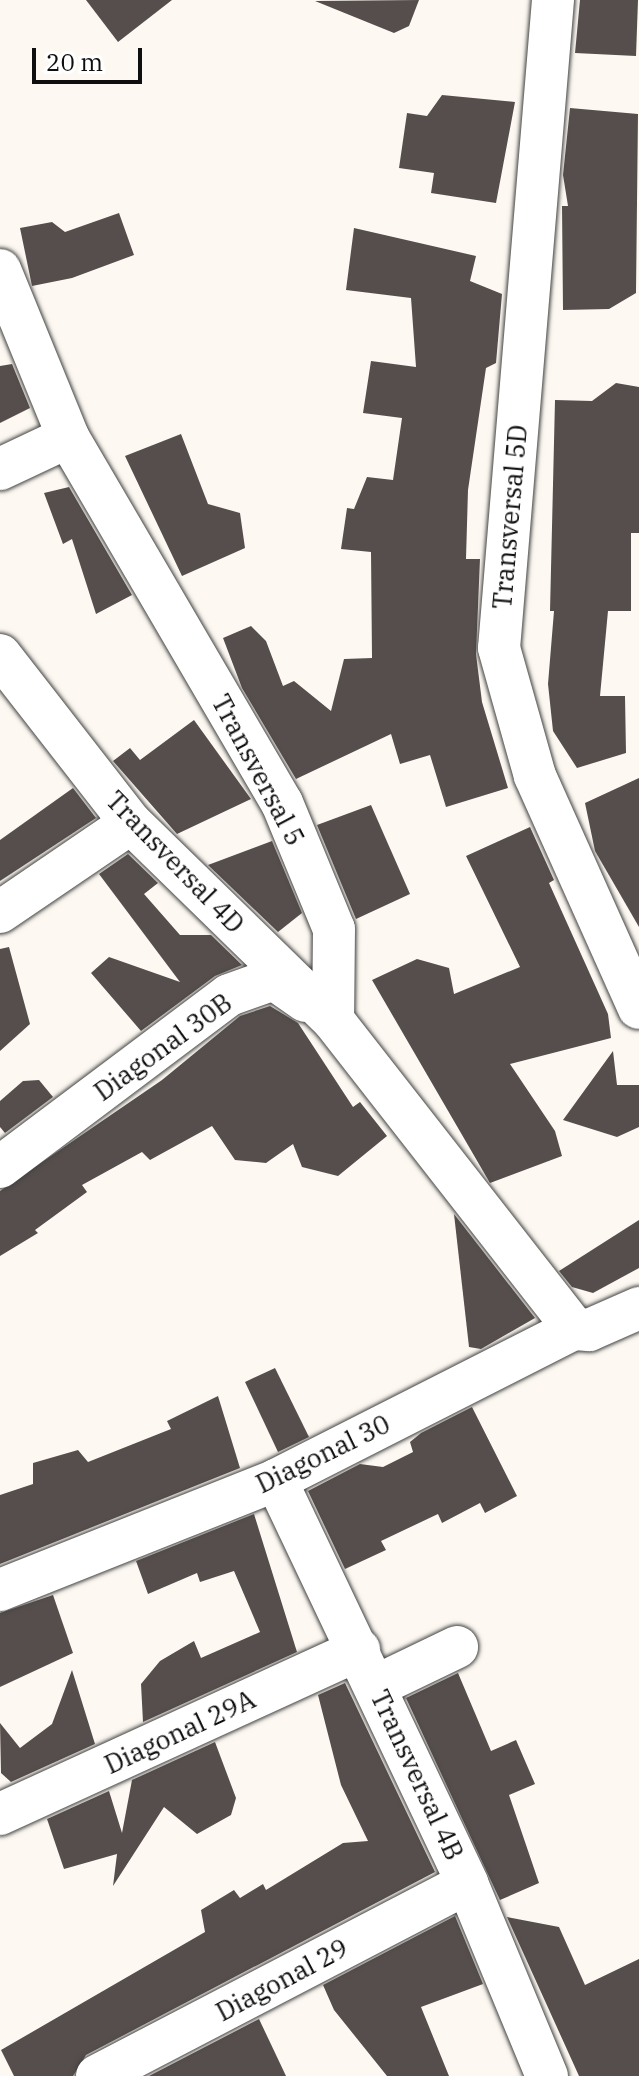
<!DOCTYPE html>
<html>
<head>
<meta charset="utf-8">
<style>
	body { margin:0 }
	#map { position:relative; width:639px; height:2076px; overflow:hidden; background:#fdf9f2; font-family:"IBM Plex Serif",serif }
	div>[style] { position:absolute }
	.building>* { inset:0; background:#564e4c }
	.roads { filter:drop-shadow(0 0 2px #424242) drop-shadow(0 0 2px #424242) }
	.minor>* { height:42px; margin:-21px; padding:0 21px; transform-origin:21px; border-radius:21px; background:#fff }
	span { translate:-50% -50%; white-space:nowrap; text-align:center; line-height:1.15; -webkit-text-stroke:8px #fff; paint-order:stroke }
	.street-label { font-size:26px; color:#0f0f0f }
	.scale { position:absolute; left:32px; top:48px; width:110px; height:36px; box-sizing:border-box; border:4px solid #0f0f0f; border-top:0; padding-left:10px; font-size:24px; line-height:28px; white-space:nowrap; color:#0f0f0f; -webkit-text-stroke:6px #fff; paint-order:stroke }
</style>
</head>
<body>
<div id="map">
	<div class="building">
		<i style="clip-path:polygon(86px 0,172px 0,118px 42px)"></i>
		<i style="clip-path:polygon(419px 0,409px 26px,394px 33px,315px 1px)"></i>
		<i style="clip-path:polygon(580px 0,638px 0,636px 56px,575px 53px)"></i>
		<i style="clip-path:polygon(442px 95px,515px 102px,496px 203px,431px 193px,434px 173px,399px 168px,407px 113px,427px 116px)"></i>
		<i style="clip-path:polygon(570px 108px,638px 114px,636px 293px,609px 309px,563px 310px,562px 206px,568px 206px,563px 175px)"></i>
		<i style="clip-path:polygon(119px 213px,134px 255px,72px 278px,32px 286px,20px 228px,52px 222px,65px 232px)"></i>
		<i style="clip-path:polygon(354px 228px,476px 256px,470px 281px,502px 294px,496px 363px,486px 368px,468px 490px,466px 559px,480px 559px,476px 654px,482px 702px,508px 788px,446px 807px,430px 755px,400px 764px,391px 734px,296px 779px,242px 688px,223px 638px,251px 626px,266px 641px,283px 686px,294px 681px,331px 711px,344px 659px,372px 658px,371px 552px,341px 549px,347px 508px,354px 509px,367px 477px,393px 480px,402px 418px,363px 413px,371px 361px,416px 367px,411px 298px,346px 290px)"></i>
		<i style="clip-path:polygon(12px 364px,30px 408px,0 423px,0 366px)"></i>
		<i style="clip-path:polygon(616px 383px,639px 387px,639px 533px,631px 533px,631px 611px,608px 611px,600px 696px,625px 696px,626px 753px,577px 768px,553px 731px,548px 684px,554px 611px,550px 611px,555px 400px,592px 401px)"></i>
		<i style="clip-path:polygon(181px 434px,208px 504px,240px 513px,245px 548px,182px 576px,125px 456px)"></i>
		<i style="clip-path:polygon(69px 487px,132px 595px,96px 614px,72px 539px,63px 544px,44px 493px)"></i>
		<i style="clip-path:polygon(194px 720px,251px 799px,177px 834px,113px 761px,130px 748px,140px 760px)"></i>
		<i style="clip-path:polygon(639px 778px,639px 927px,595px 851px,585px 803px)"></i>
		<i style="clip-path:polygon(73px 788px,96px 818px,0 881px,0 840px)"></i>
		<i style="clip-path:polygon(371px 805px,410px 894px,356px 919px,317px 825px)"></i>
		<i style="clip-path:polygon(530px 827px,554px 880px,549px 883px,608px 1014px,611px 1038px,510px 1064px,555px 1131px,562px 1156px,490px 1183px,372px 980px,417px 959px,449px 968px,454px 994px,520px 967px,466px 856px)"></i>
		<i style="clip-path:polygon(272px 841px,302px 913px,278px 932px,208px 865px)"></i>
		<i style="clip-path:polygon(128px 854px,158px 883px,144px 894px,180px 935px,211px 935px,242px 965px,215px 976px,141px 1031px,91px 973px,109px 957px,180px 982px,99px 874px)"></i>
		<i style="clip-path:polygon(9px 947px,30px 1024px,0 1051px,0 949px)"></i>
		<i style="clip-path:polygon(270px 1006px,298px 1023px,353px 1107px,360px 1102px,387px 1136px,338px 1176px,302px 1167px,293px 1144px,266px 1163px,235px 1160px,212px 1126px,150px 1160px,142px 1152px,82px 1185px,87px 1192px,35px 1230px,38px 1233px,0 1256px,0 1191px,162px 1080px,240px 1016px)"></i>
		<i style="clip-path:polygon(613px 1051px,617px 1085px,639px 1085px,639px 1127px,617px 1137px,563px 1120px)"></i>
		<i style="clip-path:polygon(39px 1080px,53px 1097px,5px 1133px,0 1127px,0 1101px,23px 1081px)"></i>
		<i style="clip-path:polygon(454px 1214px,535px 1318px,481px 1349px,469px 1347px)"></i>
		<i style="clip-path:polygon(639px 1220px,639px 1268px,593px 1293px,572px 1287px,559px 1271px)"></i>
		<i style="clip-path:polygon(275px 1368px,309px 1437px,278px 1452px,245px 1382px)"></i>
		<i style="clip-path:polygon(218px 1396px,240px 1468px,0 1564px,0 1495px,33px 1484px,33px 1463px,78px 1450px,88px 1462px,171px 1429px,167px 1421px)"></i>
		<i style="clip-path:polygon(472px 1407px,517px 1496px,485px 1513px,480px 1503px,442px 1523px,438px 1514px,381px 1541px,386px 1550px,345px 1569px,308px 1491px,360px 1464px,383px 1467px,413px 1452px,410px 1442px,421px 1433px)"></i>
		<i style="clip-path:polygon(254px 1514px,297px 1652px,143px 1722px,141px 1684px,160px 1661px,194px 1641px,201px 1658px,260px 1632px,234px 1571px,200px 1582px,197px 1573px,148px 1594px,136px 1561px)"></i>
		<i style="clip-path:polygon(53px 1595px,73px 1653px,0 1687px,0 1613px)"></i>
		<i style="clip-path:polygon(72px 1670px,95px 1744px,11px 1782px,1px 1773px,0 1723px,20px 1748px,52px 1724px)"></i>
		<i style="clip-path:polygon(458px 1673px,491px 1751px,516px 1740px,535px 1784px,509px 1795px,539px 1883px,500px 1900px,406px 1698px)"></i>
		<i style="clip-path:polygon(345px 1683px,435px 1872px,86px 2055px,73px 2076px,14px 2076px,1px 2050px,205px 1932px,201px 1910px,234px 1890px,240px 1898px,263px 1884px,266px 1890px,343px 1843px,368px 1841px,341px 1785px,318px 1695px)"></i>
		<i style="clip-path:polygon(215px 1742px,236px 1798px,231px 1815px,197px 1834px,164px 1807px,113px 1886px,117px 1854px,64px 1869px,47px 1819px,109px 1791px,122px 1833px,132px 1780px)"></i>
		<i style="clip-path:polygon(455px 1916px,483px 1984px,421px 2007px,449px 2076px,387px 2076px,334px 2010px,323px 1985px)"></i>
		<i style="clip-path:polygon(507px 1917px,559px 1927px,585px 1985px,639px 1959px,639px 2076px,579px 2076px)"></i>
		<i style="clip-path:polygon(259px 2019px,286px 2076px,149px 2076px)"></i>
	</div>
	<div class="roads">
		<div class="minor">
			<i style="left:553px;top:0;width:650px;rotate:94.76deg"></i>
			<i style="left:499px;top:648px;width:133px;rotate:74.3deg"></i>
			<i style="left:535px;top:776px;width:254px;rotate:65.9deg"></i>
			<i style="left:0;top:270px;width:180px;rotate:67.8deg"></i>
			<i style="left:68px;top:437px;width:424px;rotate:59.7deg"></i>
			<i style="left:282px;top:803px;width:136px;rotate:67.6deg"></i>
			<i style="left:334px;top:929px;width:91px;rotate:90.6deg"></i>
			<i style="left:333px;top:1020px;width:392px;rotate:52deg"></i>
			<i style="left:0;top:469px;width:75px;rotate:-25.2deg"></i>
			<i style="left:0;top:655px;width:213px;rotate:52.1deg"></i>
			<i style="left:131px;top:823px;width:282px;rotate:44.3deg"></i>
			<i style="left:0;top:912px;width:158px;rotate:-34.2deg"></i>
			<i style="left:0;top:1167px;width:286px;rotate:-36.9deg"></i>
			<i style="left:229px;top:995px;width:48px;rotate:-19.6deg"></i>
			<i style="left:274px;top:979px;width:38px;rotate:35deg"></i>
			<i style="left:276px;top:1480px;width:446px;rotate:64.6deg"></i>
			<i style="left:467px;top:1883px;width:209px;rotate:67.5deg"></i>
			<i style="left:0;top:1590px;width:297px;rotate:-21.7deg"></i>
			<i style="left:276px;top:1480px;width:334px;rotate:-26.9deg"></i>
			<i style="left:574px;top:1329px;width:15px;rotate:4deg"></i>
			<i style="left:589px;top:1330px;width:55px;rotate:-23.7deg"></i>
			<i style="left:376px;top:1686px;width:90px;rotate:-25.7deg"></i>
			<i style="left:0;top:1814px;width:395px;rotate:-24.6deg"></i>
			<i style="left:97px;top:2076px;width:417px;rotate:-27.5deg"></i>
		</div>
	</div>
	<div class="street-label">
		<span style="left:510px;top:517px;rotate:-85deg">Transversal 5D</span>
		<span style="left:258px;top:770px;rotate:62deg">Transversal 5</span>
		<span style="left:175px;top:862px;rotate:46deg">Transversal 4D</span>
		<span style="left:163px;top:1047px;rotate:-36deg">Diagonal 30B</span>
		<span style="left:323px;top:1454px;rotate:-26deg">Diagonal 30</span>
		<span style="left:180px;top:1732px;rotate:-25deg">Diagonal 29A</span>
		<span style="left:417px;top:1775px;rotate:65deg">Transversal 4B</span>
		<span style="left:282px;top:1980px;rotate:-28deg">Diagonal 29</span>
	</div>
	<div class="scale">20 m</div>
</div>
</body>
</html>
